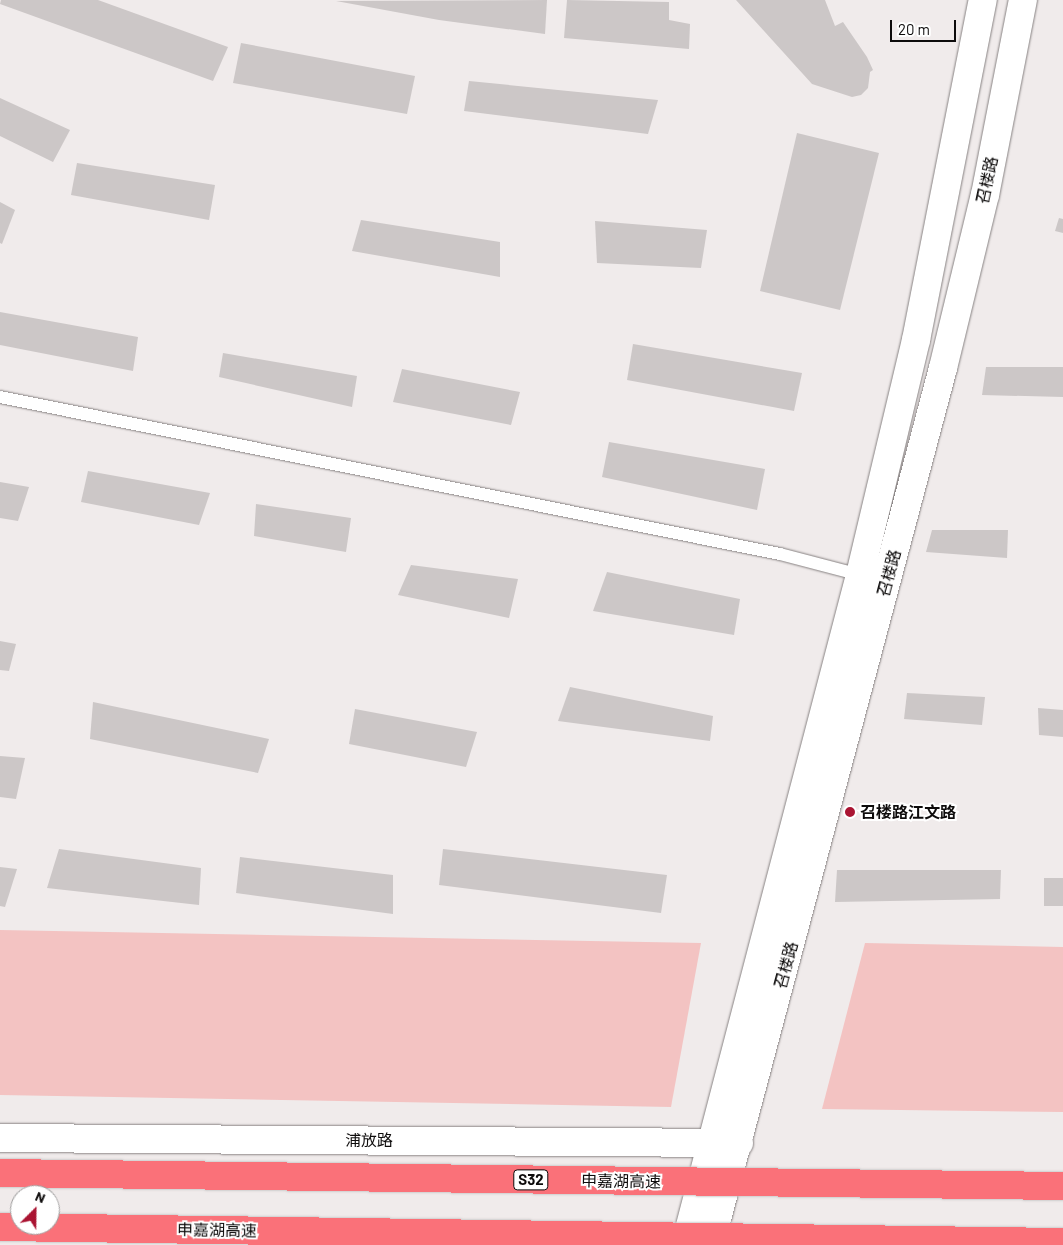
<!DOCTYPE html>
<html>
<head>
<meta charset="utf-8">
<style>
	body { margin:0 }
	#map { position:relative; width:1063px; height:1245px; overflow:hidden; background:#f0ebeb; font-family:Barlow,"Noto Sans SC",sans-serif }
	div>[style] { position:absolute }
	.green>* { inset:0; background:#f3c3c2 }
	.building>* { inset:0; background:#ccc7c7 }
	.roads { filter:drop-shadow(0 0 1px #878282) drop-shadow(0 0 1px #878282) }
	.service>* { height:12px; margin:-6px; padding:0 6px; transform-origin:6px; border-radius:6px; background:#fff }
	.tertiary>* { height:28px; margin:-14px; padding:0 14px; transform-origin:14px; border-radius:14px; background:#fff }
	.secondary>* { height:28px; margin:-14px; padding:0 14px; transform-origin:14px; border-radius:14px; background:#fff }
	.bridges { filter:drop-shadow(0 0 1px #cac9c9) drop-shadow(0 0 1px #cac9c9) }
	.motorway-bridge>* { height:28px; margin:-14px; padding:0 14px; transform-origin:14px; border-radius:14px; background:#fa7179 }
	.dots>* { width:14px; height:14px; translate:-50% -50%; box-sizing:border-box; border:2px solid #fff; border-radius:50% }
	span { translate:-50% -50%; white-space:nowrap; text-align:center; line-height:1.15; -webkit-text-stroke:4px #fff; paint-order:stroke }
	.shield-label span { padding:1px 4px; background:#fff; border:1px solid; border-radius:4px; -webkit-text-stroke-width:0 }
	.shield-label { font-size:15px; color:#0d0b0b; font-weight:700 }
	.street-label { font-size:16px; color:#0d0b0b }
	.poi-label { font-size:16px; color:#0d0b0b; font-weight:700 }
	.left { translate:0 -50%; text-align:left }
	.north { position:absolute; left:10px; top:1185px; width:50px; height:50px; box-sizing:border-box; background:#fff; border:1px solid #9e9d9d; border-radius:50%; rotate:23deg; font-size:14px; font-weight:700; line-height:20px; text-align:center; color:#0d0b0b }
	.north::after { content:''; display:block; margin:auto; width:18px; height:22px; background:#aa1432; clip-path:polygon(50% 0,100% 100%,50% 72%,0 100%) }
	.scale { position:absolute; left:890px; top:20px; width:66px; height:22px; box-sizing:border-box; border:2px solid #0d0b0b; border-top:0; padding-left:6px; font-size:15px; line-height:18px; white-space:nowrap; color:#0d0b0b; -webkit-text-stroke:4px #fff; paint-order:stroke }
</style>
</head>
<body>
<div id="map">
	<div class="green">
		<i style="clip-path:polygon(0 930px,701px 943px,671px 1107px,0 1095px)"></i>
		<i style="clip-path:polygon(865px 943px,1063px 947px,1063px 1112px,822px 1109px)"></i>
	</div>
	<div class="building">
		<i style="clip-path:polygon(1px 0,98px 0,228px 47px,213px 81px,0 4px)"></i>
		<i style="clip-path:polygon(547px 0,545px 34px,439px 20px,336px 1px)"></i>
		<i style="clip-path:polygon(567px 0,669px 2px,669px 20px,690px 24px,689px 49px,564px 38px)"></i>
		<i style="clip-path:polygon(736px 0,825px 0,835px 26px,843px 22px,867px 57px,873px 70px,870px 72px,868px 88px,861px 95px,852px 97px,812px 84px)"></i>
		<i style="clip-path:polygon(241px 43px,415px 76px,407px 114px,233px 83px)"></i>
		<i style="clip-path:polygon(469px 81px,658px 100px,648px 134px,464px 111px)"></i>
		<i style="clip-path:polygon(0 98px,70px 130px,53px 162px,0 136px)"></i>
		<i style="clip-path:polygon(797px 133px,879px 153px,840px 310px,760px 291px)"></i>
		<i style="clip-path:polygon(77px 163px,215px 185px,209px 220px,71px 195px)"></i>
		<i style="clip-path:polygon(0 202px,15px 210px,2px 244px,0 243px)"></i>
		<i style="clip-path:polygon(1059px 218px,1063px 219px,1063px 233px,1055px 231px)"></i>
		<i style="clip-path:polygon(361px 220px,500px 242px,500px 277px,352px 251px)"></i>
		<i style="clip-path:polygon(595px 221px,707px 230px,701px 268px,597px 263px)"></i>
		<i style="clip-path:polygon(0 312px,138px 337px,133px 371px,0 345px)"></i>
		<i style="clip-path:polygon(633px 344px,802px 373px,794px 411px,627px 380px)"></i>
		<i style="clip-path:polygon(223px 353px,357px 376px,352px 407px,219px 377px)"></i>
		<i style="clip-path:polygon(986px 367px,1063px 367px,1063px 397px,982px 395px)"></i>
		<i style="clip-path:polygon(402px 369px,520px 392px,511px 425px,393px 402px)"></i>
		<i style="clip-path:polygon(609px 442px,765px 469px,757px 510px,602px 477px)"></i>
		<i style="clip-path:polygon(88px 471px,210px 493px,199px 525px,81px 502px)"></i>
		<i style="clip-path:polygon(0 482px,29px 487px,18px 521px,0 518px)"></i>
		<i style="clip-path:polygon(256px 504px,351px 518px,346px 552px,254px 536px)"></i>
		<i style="clip-path:polygon(932px 530px,1008px 530px,1007px 558px,926px 552px)"></i>
		<i style="clip-path:polygon(411px 565px,518px 579px,509px 618px,398px 595px)"></i>
		<i style="clip-path:polygon(607px 572px,740px 599px,734px 635px,593px 611px)"></i>
		<i style="clip-path:polygon(0 641px,16px 644px,9px 671px,0 670px)"></i>
		<i style="clip-path:polygon(570px 687px,713px 716px,710px 741px,558px 721px)"></i>
		<i style="clip-path:polygon(907px 693px,985px 697px,982px 725px,904px 719px)"></i>
		<i style="clip-path:polygon(93px 702px,269px 739px,258px 773px,90px 739px)"></i>
		<i style="clip-path:polygon(1038px 708px,1063px 710px,1063px 737px,1039px 735px)"></i>
		<i style="clip-path:polygon(355px 709px,477px 732px,466px 767px,349px 744px)"></i>
		<i style="clip-path:polygon(0 756px,25px 758px,16px 799px,0 797px)"></i>
		<i style="clip-path:polygon(59px 849px,201px 868px,199px 905px,47px 888px)"></i>
		<i style="clip-path:polygon(443px 849px,667px 875px,661px 913px,439px 885px)"></i>
		<i style="clip-path:polygon(240px 857px,393px 875px,393px 914px,236px 893px)"></i>
		<i style="clip-path:polygon(0 867px,17px 869px,5px 907px,0 906px)"></i>
		<i style="clip-path:polygon(837px 870px,1001px 870px,1000px 899px,835px 902px)"></i>
		<i style="clip-path:polygon(1044px 878px,1063px 878px,1063px 906px,1044px 906px)"></i>
	</div>
	<div class="roads">
		<div class="service">
			<i style="left:0;top:397px;width:796px;rotate:11.38deg"></i>
			<i style="left:780px;top:554px;width:83px;rotate:14.7deg"></i>
		</div>
		<div class="tertiary">
			<i style="left:685px;top:1245px;width:692px;rotate:-75.36deg"></i>
			<i style="left:860px;top:575px;width:242px;rotate:-76.6deg"></i>
			<i style="left:916px;top:340px;width:347px;rotate:-78.9deg"></i>
			<i style="left:710px;top:1245px;width:907px;rotate:-75.12deg"></i>
			<i style="left:943px;top:368px;width:178px;rotate:-76.4deg"></i>
			<i style="left:985px;top:195px;width:199px;rotate:-79deg"></i>
		</div>
		<div class="secondary">
			<i style="left:0;top:1138px;width:739px;rotate:0.39deg"></i>
		</div>
	</div>
	<div class="bridges">
		<div class="motorway-bridge">
			<i style="left:0;top:1173px;width:1063px;rotate:0.7deg"></i>
			<i style="left:0;top:1227px;width:1063px;rotate:0.81deg"></i>
		</div>
	</div>
	<div class="dots">
		<i style="left:850px;top:812px;background:#aa1432"></i>
	</div>
	<div class="shield-label">
		<span style="left:531px;top:1180px">S32</span>
	</div>
	<div class="street-label">
		<span style="left:987px;top:180px;rotate:-78deg">召楼路</span>
		<span style="left:889px;top:573px;rotate:-75deg">召楼路</span>
		<span style="left:786px;top:965px;rotate:-75deg">召楼路</span>
		<span style="left:369px;top:1140px">浦放路</span>
		<span style="left:621px;top:1181px;rotate:1deg">申嘉湖高速</span>
		<span style="left:217px;top:1230px;rotate:1deg">申嘉湖高速</span>
	</div>
	<div class="poi-label">
		<span class="left" style="left:860px;top:812px">召楼路江文路</span>
	</div>
	<div class="north">N</div>
	<div class="scale">20 m</div>
</div>
</body>
</html>
